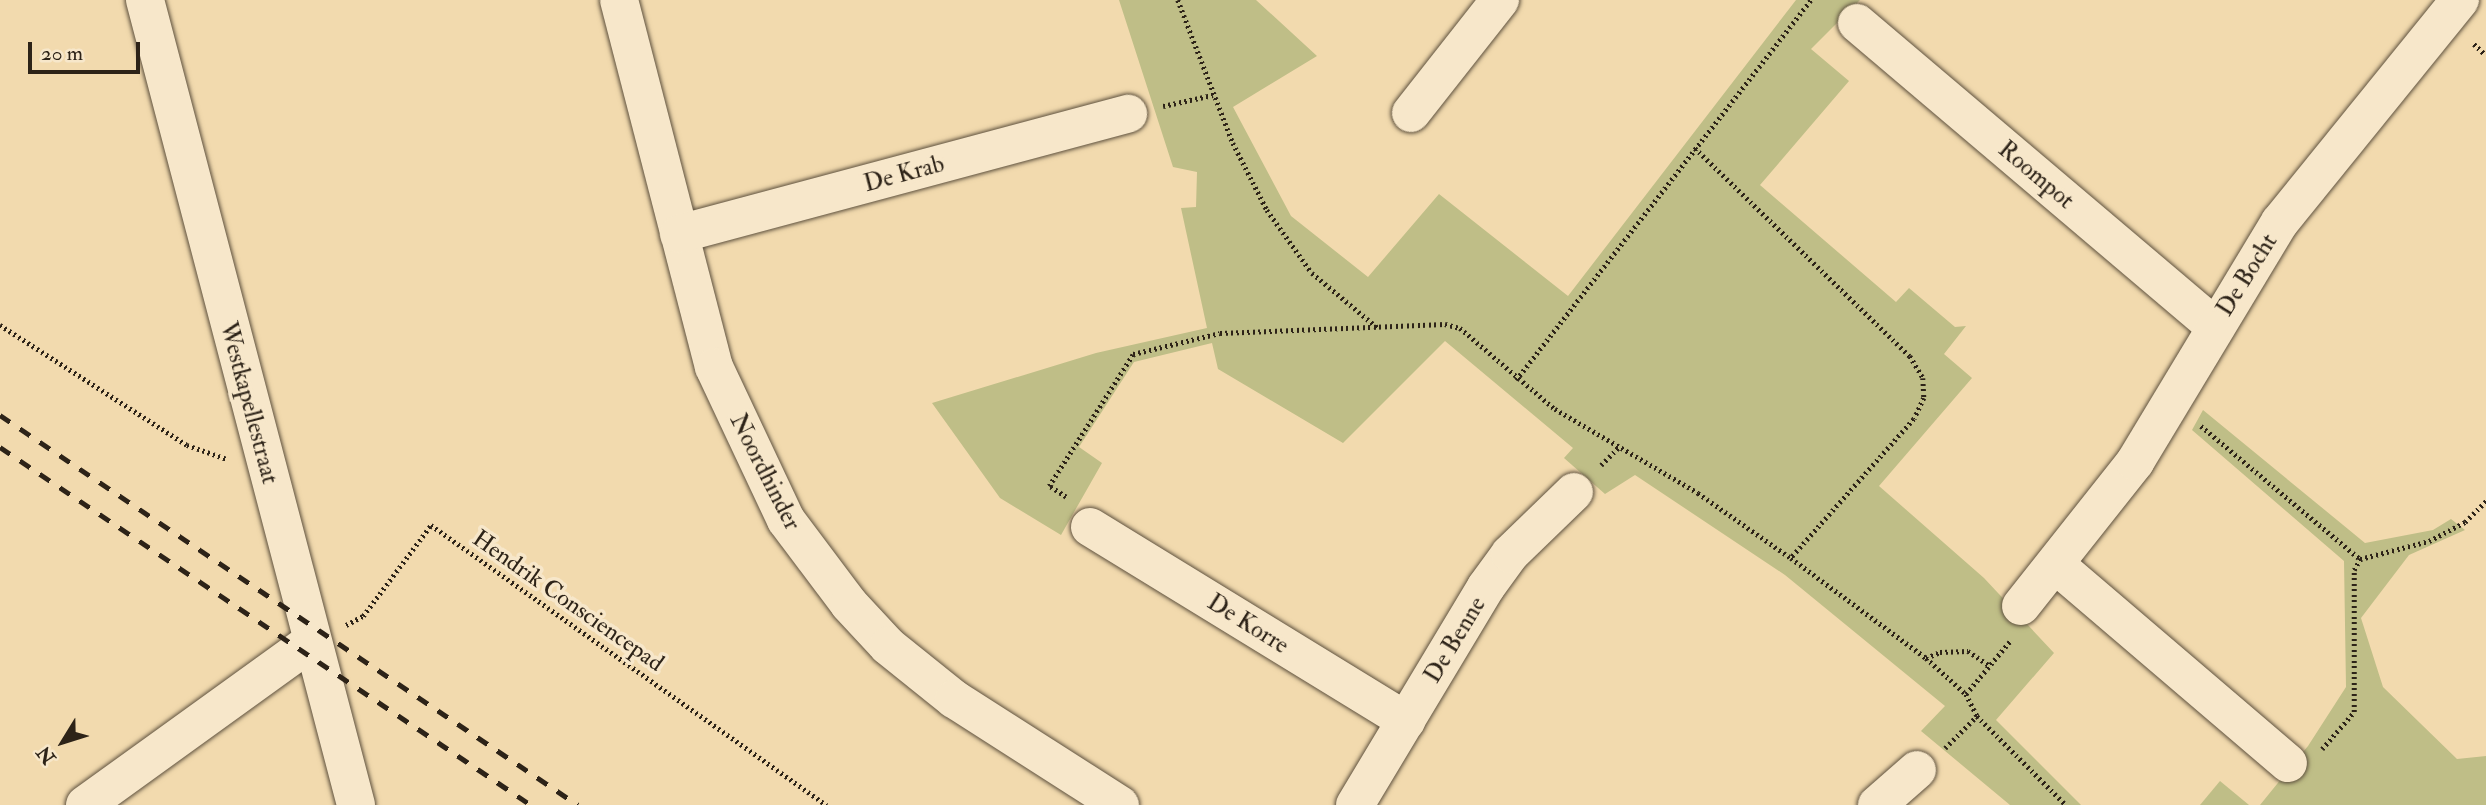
<!DOCTYPE html>
<html>
<head>
<meta charset="utf-8">
<style>
	body { margin:0 }
	#map { position:relative; width:2486px; height:805px; overflow:hidden; background:#f2daae; font-family:"IM FELL Double Pica",serif }
	div>[style] { position:absolute }
	.green>* { inset:0; background:#bfbe87 }
	.path>* { height:4.5px; margin-top:-2.25px; transform-origin:0; background:repeating-linear-gradient(90deg,#2d2318 0 2px,transparent 0 5.5px) }
	.roads { filter:drop-shadow(0 0 2px #5e513e) drop-shadow(0 0 2px #5e513e) }
	.street>* { height:38px; margin:-19px; padding:0 19px; transform-origin:19px; border-radius:19px; background:#f7e7ca }
	.secondary>* { height:38px; margin:-19px; padding:0 19px; transform-origin:19px; border-radius:19px; background:#f7e7ca }
	.rail>* { height:5px; margin-top:-2.5px; transform-origin:0; background:repeating-linear-gradient(90deg,#2d2318 0 12px,transparent 0 24px) }
	span { translate:-50% -50%; white-space:nowrap; text-align:center; line-height:1.15; -webkit-text-stroke:7px #f7e7ca; paint-order:stroke }
	.street-label { font-size:24px; color:#2d2318 }
	.north { position:absolute; left:28px; top:707px; width:70px; height:70px; -webkit-text-stroke:5px #f7e7ca; paint-order:stroke; rotate:232deg; font-size:19px; font-weight:700; line-height:28px; text-align:center; color:#2d2318 }
	.north::after { content:''; display:block; margin:auto; width:24px; height:32px; background:#2d2318; clip-path:polygon(50% 0,100% 100%,50% 72%,0 100%) }
	.scale { position:absolute; left:28px; top:42px; width:112px; height:32px; box-sizing:border-box; border:4px solid #2d2318; border-top:0; padding-left:9px; font-size:21px; line-height:24px; white-space:nowrap; color:#2d2318; -webkit-text-stroke:5px #f7e7ca; paint-order:stroke }
</style>
</head>
<body>
<div id="map">
	<div class="green">
		<i style="clip-path:polygon(1119px 0,1256px 0,1317px 56px,1233px 107px,1291px 216px,1368px 277px,1439px 194px,1568px 296px,1796px 0,1860px 0,1811px 49px,1849px 81px,1760px 185px,1896px 302px,1909px 288px,1955px 327px,1966px 326px,1944px 354px,1972px 378px,1879px 486px,1984px 578px,2054px 653px,1996px 720px,2081px 805px,2010px 805px,1921px 731px,1945px 706px,1785px 575px,1635px 475px,1605px 494px,1564px 458px,1573px 448px,1445px 341px,1343px 443px,1218px 369px,1212px 343px,1134px 362px,1079px 447px,1102px 463px,1061px 535px,1000px 498px,932px 403px,1096px 353px,1207px 328px,1181px 208px,1196px 207px,1197px 172px,1173px 167px)"></i>
		<i style="clip-path:polygon(2203px 410px,2365px 543px,2433px 530px,2451px 519px,2465px 530px,2409px 555px,2361px 618px,2383px 687px,2457px 759px,2486px 756px,2486px 805px,2260px 805px,2308px 746px,2346px 687px,2344px 561px,2192px 430px)"></i>
		<i style="clip-path:polygon(2220px 781px,2249px 805px,2200px 805px)"></i>
	</div>
	<div class="path">
		<i style="left:1178px;top:0;width:153px;rotate:69deg"></i>
		<i style="left:1233px;top:143px;width:75px;rotate:63.1deg"></i>
		<i style="left:1267px;top:210px;width:77px;rotate:54.5deg"></i>
		<i style="left:1312px;top:273px;width:86px;rotate:39.8deg"></i>
		<i style="left:2474px;top:44px;width:16px;rotate:43deg"></i>
		<i style="left:1163px;top:106px;width:51px;rotate:-12.4deg"></i>
		<i style="left:1695px;top:148px;width:299px;rotate:44.1deg"></i>
		<i style="left:1910px;top:356px;width:26px;rotate:59deg"></i>
		<i style="left:1923px;top:378px;width:20px;rotate:87deg"></i>
		<i style="left:1924px;top:398px;width:23px;rotate:115deg"></i>
		<i style="left:1914px;top:419px;width:186px;rotate:131.5deg"></i>
		<i style="left:0;top:325px;width:222px;rotate:32.7deg"></i>
		<i style="left:187px;top:445px;width:42px;rotate:19.3deg"></i>
		<i style="left:1516px;top:380px;width:481px;rotate:-52.2deg"></i>
		<i style="left:2201px;top:426px;width:207px;rotate:39.9deg"></i>
		<i style="left:1601px;top:465px;width:27px;rotate:-45deg"></i>
		<i style="left:1066px;top:497px;width:20px;rotate:-147deg"></i>
		<i style="left:1049px;top:486px;width:156px;rotate:-57.5deg"></i>
		<i style="left:1133px;top:354px;width:89px;rotate:-13.6deg"></i>
		<i style="left:1220px;top:333px;width:225px;rotate:-2.3deg"></i>
		<i style="left:1445px;top:324px;width:16px;rotate:15deg"></i>
		<i style="left:1460px;top:328px;width:125px;rotate:40.5deg"></i>
		<i style="left:1555px;top:409px;width:166px;rotate:30.4deg"></i>
		<i style="left:1698px;top:493px;width:113px;rotate:35deg"></i>
		<i style="left:1791px;top:558px;width:168px;rotate:36.5deg"></i>
		<i style="left:1926px;top:658px;width:54px;rotate:42deg"></i>
		<i style="left:1966px;top:694px;width:25px;rotate:63deg"></i>
		<i style="left:346px;top:625px;width:19px;rotate:-28deg"></i>
		<i style="left:363px;top:616px;width:114px;rotate:-53.2deg"></i>
		<i style="left:431px;top:525px;width:485px;rotate:35.3deg"></i>
		<i style="left:1926px;top:658px;width:15px;rotate:-23deg"></i>
		<i style="left:1940px;top:652px;width:28px;rotate:-2deg"></i>
		<i style="left:1968px;top:651px;width:27px;rotate:34deg"></i>
		<i style="left:1966px;top:694px;width:70px;rotate:-50.2deg"></i>
		<i style="left:1945px;top:748px;width:45px;rotate:-45deg"></i>
		<i style="left:1977px;top:716px;width:126px;rotate:45deg"></i>
		<i style="left:2322px;top:749px;width:49px;rotate:-49.1deg"></i>
		<i style="left:2354px;top:712px;width:142px;rotate:-90deg"></i>
		<i style="left:2354px;top:570px;width:13px;rotate:-61deg"></i>
		<i style="left:2360px;top:559px;width:71px;rotate:-14.6deg"></i>
		<i style="left:2429px;top:541px;width:41px;rotate:-27.8deg"></i>
		<i style="left:2465px;top:522px;width:30px;rotate:-45deg"></i>
	</div>
	<div class="roads">
		<div class="street">
			<i style="left:619px;top:0;width:379px;rotate:75.5deg"></i>
			<i style="left:714px;top:367px;width:169px;rotate:64.8deg"></i>
			<i style="left:786px;top:520px;width:105px;rotate:53.1deg"></i>
			<i style="left:849px;top:604px;width:57px;rotate:47.1deg"></i>
			<i style="left:888px;top:646px;width:85px;rotate:38.8deg"></i>
			<i style="left:954px;top:699px;width:197px;rotate:32.6deg"></i>
			<i style="left:1857px;top:23px;width:470px;rotate:40.3deg"></i>
			<i style="left:1411px;top:113px;width:144px;rotate:-51.8deg"></i>
			<i style="left:679px;top:234px;width:465px;rotate:-15deg"></i>
			<i style="left:1090px;top:527px;width:371px;rotate:31.5deg"></i>
			<i style="left:2056px;top:565px;width:305px;rotate:40.5deg"></i>
			<i style="left:2021px;top:606px;width:184px;rotate:-51.6deg"></i>
			<i style="left:2135px;top:462px;width:280px;rotate:-58.9deg"></i>
			<i style="left:2280px;top:222px;width:286px;rotate:-51deg"></i>
			<i style="left:85px;top:805px;width:277px;rotate:-35.8deg"></i>
			<i style="left:1355px;top:805px;width:254px;rotate:-59deg"></i>
			<i style="left:1486px;top:587px;width:41px;rotate:-54deg"></i>
			<i style="left:1510px;top:554px;width:89px;rotate:-44.1deg"></i>
			<i style="left:1877px;top:805px;width:53px;rotate:-41.2deg"></i>
		</div>
		<div class="secondary">
			<i style="left:145px;top:0;width:832px;rotate:75.31deg"></i>
		</div>
	</div>
	<div class="rail">
		<i style="left:0;top:415px;width:697px;rotate:34.01deg"></i>
		<i style="left:0;top:447px;width:640px;rotate:33.99deg"></i>
	</div>
	<div class="street-label">
		<span style="left:904px;top:174px;rotate:-15deg">De Krab</span>
		<span style="left:2036px;top:175px;rotate:40deg">Roompot</span>
		<span style="left:2247px;top:275px;rotate:-58deg">De Bocht</span>
		<span style="left:249px;top:403px;rotate:75deg">Westkapellestraat</span>
		<span style="left:765px;top:472px;rotate:63deg">Noordhinder</span>
		<span style="left:568px;top:601px;rotate:35deg">Hendrik Consciencepad</span>
		<span style="left:1248px;top:624px;rotate:32deg">De Korre</span>
		<span style="left:1455px;top:640px;rotate:-59deg">De Benne</span>
	</div>
	<div class="north">N</div>
	<div class="scale">20 m</div>
</div>
</body>
</html>
